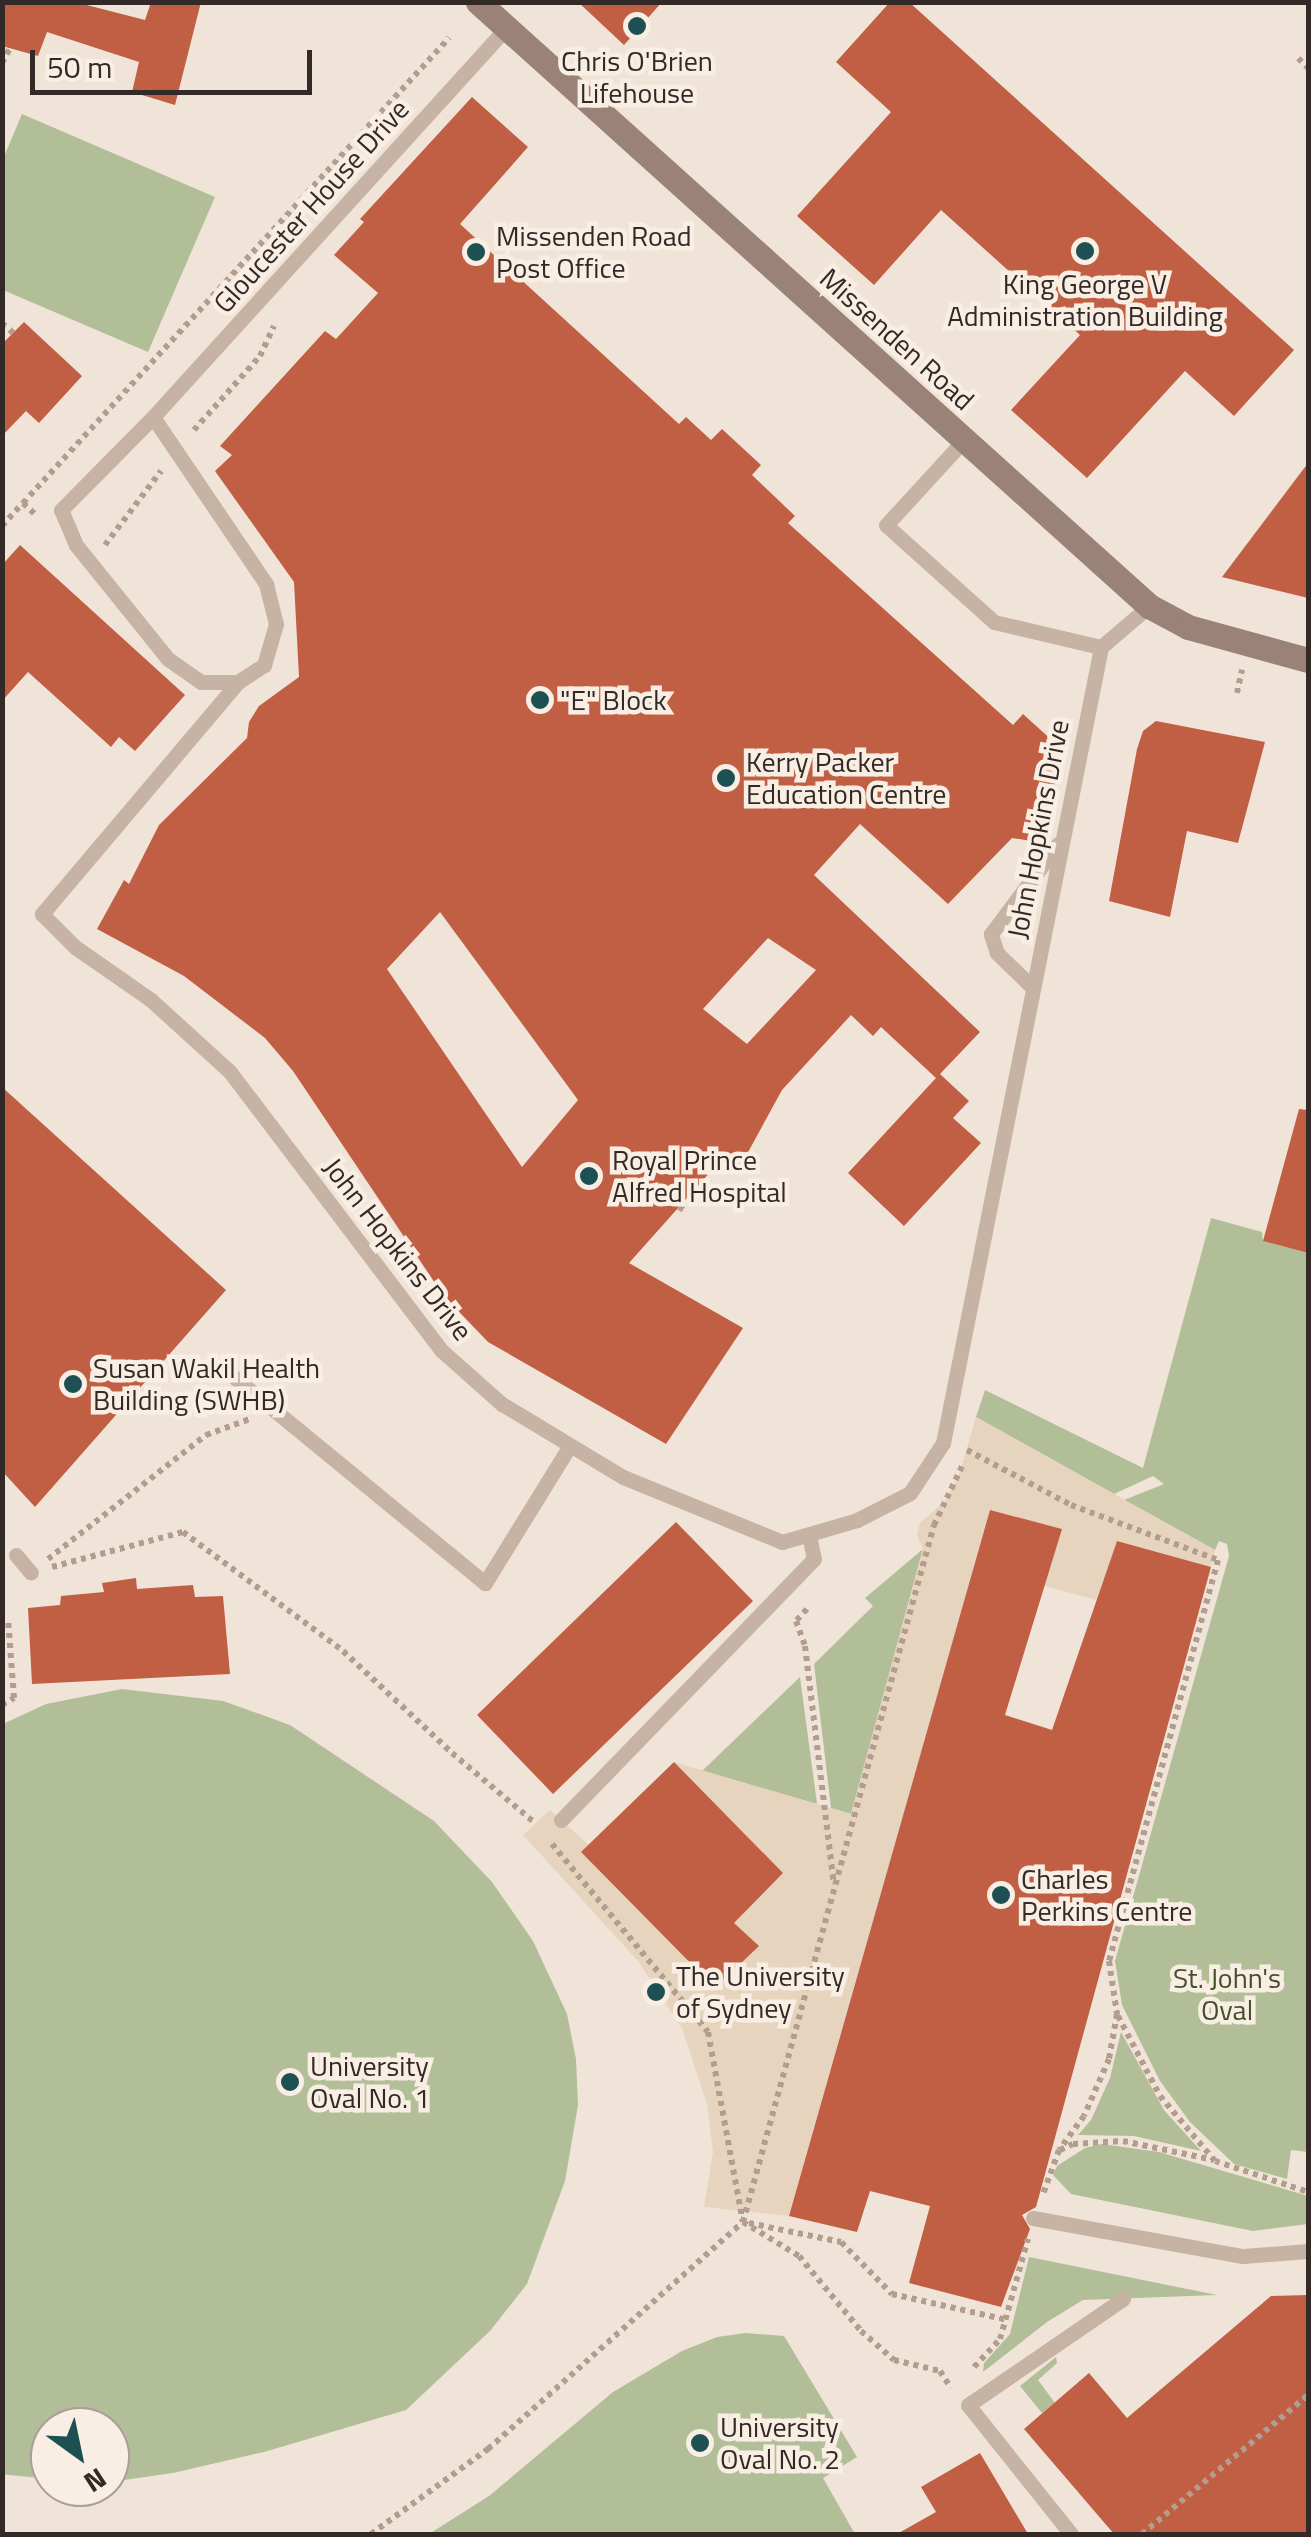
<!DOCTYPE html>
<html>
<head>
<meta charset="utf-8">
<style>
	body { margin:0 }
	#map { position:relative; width:1311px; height:2537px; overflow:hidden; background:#f0e4d8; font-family:"Titillium Web",sans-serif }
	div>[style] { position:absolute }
	.green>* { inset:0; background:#b2be98 }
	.plaza>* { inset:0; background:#e7d4bf }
	.building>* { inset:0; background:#c15f44 }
	.path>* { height:6px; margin-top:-3px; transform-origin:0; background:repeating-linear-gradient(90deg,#b29d8f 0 5px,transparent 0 10px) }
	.lane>* { height:15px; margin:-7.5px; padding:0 7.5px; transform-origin:7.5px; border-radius:7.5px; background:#c7b3a4 }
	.secondary>* { height:25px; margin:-12.5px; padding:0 12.5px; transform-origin:12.5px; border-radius:12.5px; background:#9a8276 }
	.dots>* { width:28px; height:28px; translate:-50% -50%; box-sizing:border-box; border:5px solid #f8eee3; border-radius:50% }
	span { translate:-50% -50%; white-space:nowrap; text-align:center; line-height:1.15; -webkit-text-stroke:9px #f8eee3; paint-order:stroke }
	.poi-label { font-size:28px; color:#332926 }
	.left { translate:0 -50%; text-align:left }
	.street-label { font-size:28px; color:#332926 }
	.park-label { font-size:28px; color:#43502a }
	.frame { position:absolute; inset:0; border:5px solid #332926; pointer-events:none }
	.north { position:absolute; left:30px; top:2407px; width:100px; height:100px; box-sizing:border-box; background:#f8eee3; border:2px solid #a99f97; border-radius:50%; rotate:147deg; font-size:28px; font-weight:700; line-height:40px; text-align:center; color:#332926 }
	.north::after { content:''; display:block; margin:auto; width:35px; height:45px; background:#1d5052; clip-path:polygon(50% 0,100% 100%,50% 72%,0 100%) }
	.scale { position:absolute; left:30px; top:50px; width:282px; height:45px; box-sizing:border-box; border:5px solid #332926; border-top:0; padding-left:12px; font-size:30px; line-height:35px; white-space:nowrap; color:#332926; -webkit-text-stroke:8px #f8eee3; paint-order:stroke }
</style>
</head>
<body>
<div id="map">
	<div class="green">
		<i style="clip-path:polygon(22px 114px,215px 197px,148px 352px,3px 290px,3px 159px)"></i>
		<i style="clip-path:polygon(1211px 1218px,1262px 1232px,1263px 1241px,1308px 1253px,1308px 2152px,1291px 2150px,1287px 2179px,1234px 2164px,1190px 2122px,1160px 2081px,1122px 2005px,1115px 1961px,1229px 1556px,1227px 1544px,1219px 1541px,1215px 1550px,1124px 1500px,1164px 1484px,1153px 1476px,1114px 1494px,976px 1417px,985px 1390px,1143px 1468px)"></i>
		<i style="clip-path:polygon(923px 1549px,851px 1814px,831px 1808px,814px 1664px,873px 1606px,865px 1598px)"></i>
		<i style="clip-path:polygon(800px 1677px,817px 1804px,702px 1771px)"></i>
		<i style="clip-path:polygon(122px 1689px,223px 1701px,290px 1725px,434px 1821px,492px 1882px,533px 1941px,567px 2014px,576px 2059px,578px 2105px,565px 2181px,527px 2284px,490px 2331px,406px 2410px,264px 2452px,173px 2473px,110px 2482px,110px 2427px,50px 2427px,50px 2479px,9px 2475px,2px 2474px,3px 1724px,46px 1704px)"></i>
		<i style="clip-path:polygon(1121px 2032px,1164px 2110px,1201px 2151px,1134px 2136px,1078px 2135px,1091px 2120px,1110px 2078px)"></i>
		<i style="clip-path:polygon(1102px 2144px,1159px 2152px,1308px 2196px,1308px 2224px,1253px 2231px,1071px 2194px,1053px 2175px,1057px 2166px,1085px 2148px)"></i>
		<i style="clip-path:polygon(1029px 2257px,1217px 2295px,1083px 2300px,1047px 2322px,983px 2372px,984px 2363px,1010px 2334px)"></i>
		<i style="clip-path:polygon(746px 2333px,784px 2336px,857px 2457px,823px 2478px,855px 2534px,429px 2534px,489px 2496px,613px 2392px,682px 2351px,717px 2337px)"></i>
		<i style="clip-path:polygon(1056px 2357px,1057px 2363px,1038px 2380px,1055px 2403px,1042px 2413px,1020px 2386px)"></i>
	</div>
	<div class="plaza">
		<i style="clip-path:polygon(976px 1417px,1215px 1550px,1211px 1567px,1117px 1541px,1097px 1600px,1044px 1586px,1061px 1529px,990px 1510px,789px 2216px,704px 2207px,713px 2152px,707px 2104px,682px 2028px,638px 1961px,523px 1835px,550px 1810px,589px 1845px,734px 1923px,783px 1873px,674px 1762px,851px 1814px,923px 1549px,917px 1535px,920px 1523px,945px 1501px,960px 1472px)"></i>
	</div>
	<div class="building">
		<i style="clip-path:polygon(2px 2px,75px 2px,145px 20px,151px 2px,201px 2px,175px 105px,132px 92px,139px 62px,47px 32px,38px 56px,2px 46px)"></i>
		<i style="clip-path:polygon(578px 2px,662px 2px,624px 45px)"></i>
		<i style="clip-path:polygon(890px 2px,909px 2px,1294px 350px,1234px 416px,1185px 371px,1087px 478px,1011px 410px,1080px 335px,941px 210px,874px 285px,797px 216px,891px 112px,836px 62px)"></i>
		<i style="clip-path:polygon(evenodd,472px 97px,528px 147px,460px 224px,679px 424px,686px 417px,711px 440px,722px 429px,761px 465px,752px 475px,795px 516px,788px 523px,1013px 725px,1023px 714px,1066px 753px,1053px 768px,1055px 784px,1045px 795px,1051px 827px,1038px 842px,1012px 838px,948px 904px,860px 824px,814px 875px,980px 1032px,940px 1074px,969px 1101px,953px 1118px,981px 1143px,904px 1226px,848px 1173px,936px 1078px,881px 1027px,873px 1036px,851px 1015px,782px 1090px,741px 1165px,728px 1152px,629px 1263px,743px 1328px,666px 1444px,488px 1342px,443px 1295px,293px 1071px,265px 1038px,184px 976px,97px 929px,124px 880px,129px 884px,159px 825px,247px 738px,249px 722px,259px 706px,299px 677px,294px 582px,215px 471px,232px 455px,220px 446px,325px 331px,336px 339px,378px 293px,334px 255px,364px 222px,360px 219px,472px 97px,440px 912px,578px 1100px,522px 1167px,387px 969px,440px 912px,472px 97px,768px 938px,816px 970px,747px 1044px,703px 1009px,768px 938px)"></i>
		<i style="clip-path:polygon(24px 322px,82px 376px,39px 423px,26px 411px,2px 436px,2px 344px)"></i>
		<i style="clip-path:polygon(1308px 463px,1308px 598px,1222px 577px)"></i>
		<i style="clip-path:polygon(20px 545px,185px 695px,135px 751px,119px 737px,111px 747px,28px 672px,2px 701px,2px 565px)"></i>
		<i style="clip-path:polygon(1156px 721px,1265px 742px,1238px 843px,1187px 831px,1170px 917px,1109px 901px,1137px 749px,1143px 731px)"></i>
		<i style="clip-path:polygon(2px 1087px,226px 1290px,35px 1507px,2px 1471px)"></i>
		<i style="clip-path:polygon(1299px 1109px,1308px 1110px,1308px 1253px,1263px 1241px)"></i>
		<i style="clip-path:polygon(990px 1510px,1062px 1529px,1005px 1715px,1052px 1730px,1117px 1541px,1211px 1567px,1036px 2207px,1022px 2215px,1030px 2229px,1001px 2307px,909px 2283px,930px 2206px,870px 2191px,857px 2232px,789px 2216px)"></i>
		<i style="clip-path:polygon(676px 1522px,753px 1601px,553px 1794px,477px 1715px)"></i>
		<i style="clip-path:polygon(136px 1578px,137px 1589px,193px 1585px,195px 1597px,223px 1596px,230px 1674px,32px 1684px,28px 1608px,60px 1605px,61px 1596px,104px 1592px,102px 1583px)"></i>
		<i style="clip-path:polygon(674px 1762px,783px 1873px,734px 1923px,759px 1946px,715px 1988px,581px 1852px)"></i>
		<i style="clip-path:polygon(1308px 2295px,1308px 2534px,1114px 2534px,1024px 2429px,1089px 2373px,1127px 2418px,1271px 2296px)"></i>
		<i style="clip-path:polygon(980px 2453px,1028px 2534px,897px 2534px,936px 2512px,921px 2487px)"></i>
	</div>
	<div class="path">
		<i style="left:1298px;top:58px;width:14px;rotate:45deg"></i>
		<i style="left:2px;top:63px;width:17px;rotate:-62deg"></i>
		<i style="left:2px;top:323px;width:15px;rotate:42deg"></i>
		<i style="left:194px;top:430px;width:99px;rotate:-48.3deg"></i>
		<i style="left:260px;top:356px;width:33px;rotate:-65deg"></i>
		<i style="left:23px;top:503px;width:631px;rotate:-47.51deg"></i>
		<i style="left:2px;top:526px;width:31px;rotate:-48deg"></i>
		<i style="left:23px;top:503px;width:18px;rotate:43deg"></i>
		<i style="left:105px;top:545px;width:93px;rotate:-52.9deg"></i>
		<i style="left:1237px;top:693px;width:24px;rotate:-78deg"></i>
		<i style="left:679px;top:1207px;width:9px;rotate:32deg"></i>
		<i style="left:967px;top:1450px;width:118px;rotate:27.9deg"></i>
		<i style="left:1071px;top:1505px;width:157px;rotate:20.5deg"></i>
		<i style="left:1218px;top:1560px;width:416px;rotate:105.2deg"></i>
		<i style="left:1109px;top:1961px;width:54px;rotate:81.4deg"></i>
		<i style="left:1117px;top:2014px;width:46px;rotate:100.1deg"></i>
		<i style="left:1109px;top:2059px;width:62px;rotate:113.7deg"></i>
		<i style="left:1084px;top:2116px;width:42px;rotate:126.3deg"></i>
		<i style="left:1059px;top:2150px;width:47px;rotate:110deg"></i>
		<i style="left:48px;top:1559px;width:201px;rotate:-38.1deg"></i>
		<i style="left:206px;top:1435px;width:47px;rotate:-20deg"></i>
		<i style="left:52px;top:1567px;width:136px;rotate:-15deg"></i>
		<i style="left:183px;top:1532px;width:199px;rotate:36.6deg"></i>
		<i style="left:343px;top:1651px;width:149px;rotate:43.1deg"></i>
		<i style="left:452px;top:1753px;width:107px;rotate:40.1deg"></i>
		<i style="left:807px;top:1609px;width:16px;rotate:133deg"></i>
		<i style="left:796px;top:1621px;width:27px;rotate:70deg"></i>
		<i style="left:805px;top:1646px;width:240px;rotate:83.1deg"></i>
		<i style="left:2px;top:1705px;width:14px;rotate:-30deg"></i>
		<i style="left:14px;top:1698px;width:80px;rotate:-94.3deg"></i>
		<i style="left:552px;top:1844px;width:244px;rotate:50.3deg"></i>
		<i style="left:708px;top:2032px;width:193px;rotate:79.6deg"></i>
		<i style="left:743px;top:2222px;width:66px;rotate:31.3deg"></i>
		<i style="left:799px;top:2256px;width:97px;rotate:50.4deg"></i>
		<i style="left:861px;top:2331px;width:44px;rotate:41.3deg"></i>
		<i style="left:894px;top:2360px;width:47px;rotate:13.4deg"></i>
		<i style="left:940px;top:2371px;width:20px;rotate:57deg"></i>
		<i style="left:1118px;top:2016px;width:90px;rotate:62.3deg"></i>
		<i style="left:1160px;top:2096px;width:85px;rotate:49.8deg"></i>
		<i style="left:1215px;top:2161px;width:98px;rotate:18.4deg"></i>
		<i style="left:1060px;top:2150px;width:14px;rotate:-25deg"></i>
		<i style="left:1073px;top:2144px;width:50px;rotate:-3.4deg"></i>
		<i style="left:1123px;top:2141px;width:93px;rotate:11.8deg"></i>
		<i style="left:749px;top:2223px;width:94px;rotate:11.7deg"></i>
		<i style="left:841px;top:2242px;width:73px;rotate:45.6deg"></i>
		<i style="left:892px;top:2294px;width:118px;rotate:12.7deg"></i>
		<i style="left:974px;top:2367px;width:38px;rotate:-47deg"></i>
		<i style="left:1000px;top:2339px;width:104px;rotate:-74.4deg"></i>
		<i style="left:371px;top:2534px;width:145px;rotate:-36deg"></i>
		<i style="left:488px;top:2449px;width:341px;rotate:-41.7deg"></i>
		<i style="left:743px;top:2222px;width:723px;rotate:-74.68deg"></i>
		<i style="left:934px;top:1525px;width:70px;rotate:-64.5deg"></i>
		<i style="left:1142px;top:2534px;width:217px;rotate:-39.9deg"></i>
	</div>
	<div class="lane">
		<i style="left:153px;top:417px;width:202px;rotate:55.9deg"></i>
		<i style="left:266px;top:584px;width:41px;rotate:76deg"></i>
		<i style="left:276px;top:624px;width:43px;rotate:106.3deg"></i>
		<i style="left:264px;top:665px;width:31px;rotate:147deg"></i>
		<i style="left:238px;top:682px;width:37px;rotate:180deg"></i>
		<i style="left:201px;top:682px;width:40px;rotate:-145.1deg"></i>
		<i style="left:168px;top:659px;width:146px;rotate:-128.9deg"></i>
		<i style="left:76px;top:545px;width:38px;rotate:-113deg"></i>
		<i style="left:61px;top:510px;width:131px;rotate:-45.3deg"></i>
		<i style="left:153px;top:417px;width:527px;rotate:-47.77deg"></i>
		<i style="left:964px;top:440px;width:115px;rotate:132.5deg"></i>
		<i style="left:886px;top:525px;width:145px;rotate:41.9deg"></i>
		<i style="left:994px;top:622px;width:110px;rotate:13.2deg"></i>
		<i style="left:238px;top:682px;width:304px;rotate:130.2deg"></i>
		<i style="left:42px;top:914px;width:47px;rotate:45deg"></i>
		<i style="left:75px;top:947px;width:93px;rotate:34.9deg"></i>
		<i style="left:151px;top:1000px;width:107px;rotate:42.3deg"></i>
		<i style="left:230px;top:1072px;width:350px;rotate:52.8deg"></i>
		<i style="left:442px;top:1351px;width:80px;rotate:41.5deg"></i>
		<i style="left:502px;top:1404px;width:141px;rotate:31.1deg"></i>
		<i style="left:623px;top:1477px;width:172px;rotate:22.2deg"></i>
		<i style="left:782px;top:1542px;width:78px;rotate:-16.3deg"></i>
		<i style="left:857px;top:1520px;width:59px;rotate:-27deg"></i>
		<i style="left:910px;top:1493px;width:60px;rotate:-56.6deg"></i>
		<i style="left:943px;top:1443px;width:812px;rotate:-78.77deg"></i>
		<i style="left:1101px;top:647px;width:63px;rotate:-40.5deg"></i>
		<i style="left:1032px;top:987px;width:49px;rotate:-135.8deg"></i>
		<i style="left:997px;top:953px;width:20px;rotate:-108deg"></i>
		<i style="left:991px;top:934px;width:112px;rotate:-53.3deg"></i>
		<i style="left:234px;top:1377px;width:325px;rotate:39.4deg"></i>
		<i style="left:485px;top:1583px;width:160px;rotate:-58.3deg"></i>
		<i style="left:16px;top:1555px;width:23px;rotate:50deg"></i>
		<i style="left:561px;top:1820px;width:363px;rotate:-45.9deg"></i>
		<i style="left:814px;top:1559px;width:24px;rotate:-102deg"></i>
		<i style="left:1033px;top:2218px;width:213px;rotate:10.3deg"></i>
		<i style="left:1243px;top:2256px;width:65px;rotate:-4.4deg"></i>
		<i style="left:1071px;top:2534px;width:165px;rotate:-128.6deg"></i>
		<i style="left:968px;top:2405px;width:188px;rotate:-34.4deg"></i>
	</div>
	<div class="secondary">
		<i style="left:478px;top:2px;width:903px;rotate:41.99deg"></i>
		<i style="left:1149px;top:606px;width:44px;rotate:28.3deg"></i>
		<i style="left:1188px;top:627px;width:124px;rotate:15.4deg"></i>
	</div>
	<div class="dots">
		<i style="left:637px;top:26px;background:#1d5052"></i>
		<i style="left:1085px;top:251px;background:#1d5052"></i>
		<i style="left:476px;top:252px;background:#1d5052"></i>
		<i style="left:540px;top:700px;background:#1d5052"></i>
		<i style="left:726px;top:778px;background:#1d5052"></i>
		<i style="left:589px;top:1176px;background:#1d5052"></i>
		<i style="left:73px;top:1384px;background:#1d5052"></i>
		<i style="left:1001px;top:1895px;background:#1d5052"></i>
		<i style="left:656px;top:1992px;background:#1d5052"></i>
		<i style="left:290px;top:2082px;background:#1d5052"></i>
		<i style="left:700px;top:2443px;background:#1d5052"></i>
	</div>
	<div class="poi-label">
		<span style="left:637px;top:77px">Chris O'Brien<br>Lifehouse</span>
		<span class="left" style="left:496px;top:252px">Missenden Road<br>Post Office</span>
		<span style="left:1085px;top:300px">King George V<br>Administration Building</span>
		<span class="left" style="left:560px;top:700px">"E" Block</span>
		<span class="left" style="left:746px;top:778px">Kerry Packer<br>Education Centre</span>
		<span class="left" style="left:612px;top:1176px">Royal Prince<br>Alfred Hospital</span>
		<span class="left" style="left:93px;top:1384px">Susan Wakil Health<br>Building (SWHB)</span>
		<span class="left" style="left:1021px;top:1895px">Charles<br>Perkins Centre</span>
		<span class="left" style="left:676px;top:1992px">The University<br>of Sydney</span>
		<span class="left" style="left:310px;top:2082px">University<br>Oval No. 1</span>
		<span class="left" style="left:720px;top:2443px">University<br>Oval No. 2</span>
	</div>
	<div class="street-label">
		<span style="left:311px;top:206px;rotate:-48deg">Gloucester House Drive</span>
		<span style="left:897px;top:339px;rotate:42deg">Missenden Road</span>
		<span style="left:1038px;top:829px;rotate:-79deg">John Hopkins Drive</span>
		<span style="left:398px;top:1249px;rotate:52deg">John Hopkins Drive</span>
	</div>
	<div class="park-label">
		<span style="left:1227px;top:1994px">St. John's<br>Oval</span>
	</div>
	<div class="frame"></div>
	<div class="north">N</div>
	<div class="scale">50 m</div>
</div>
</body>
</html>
